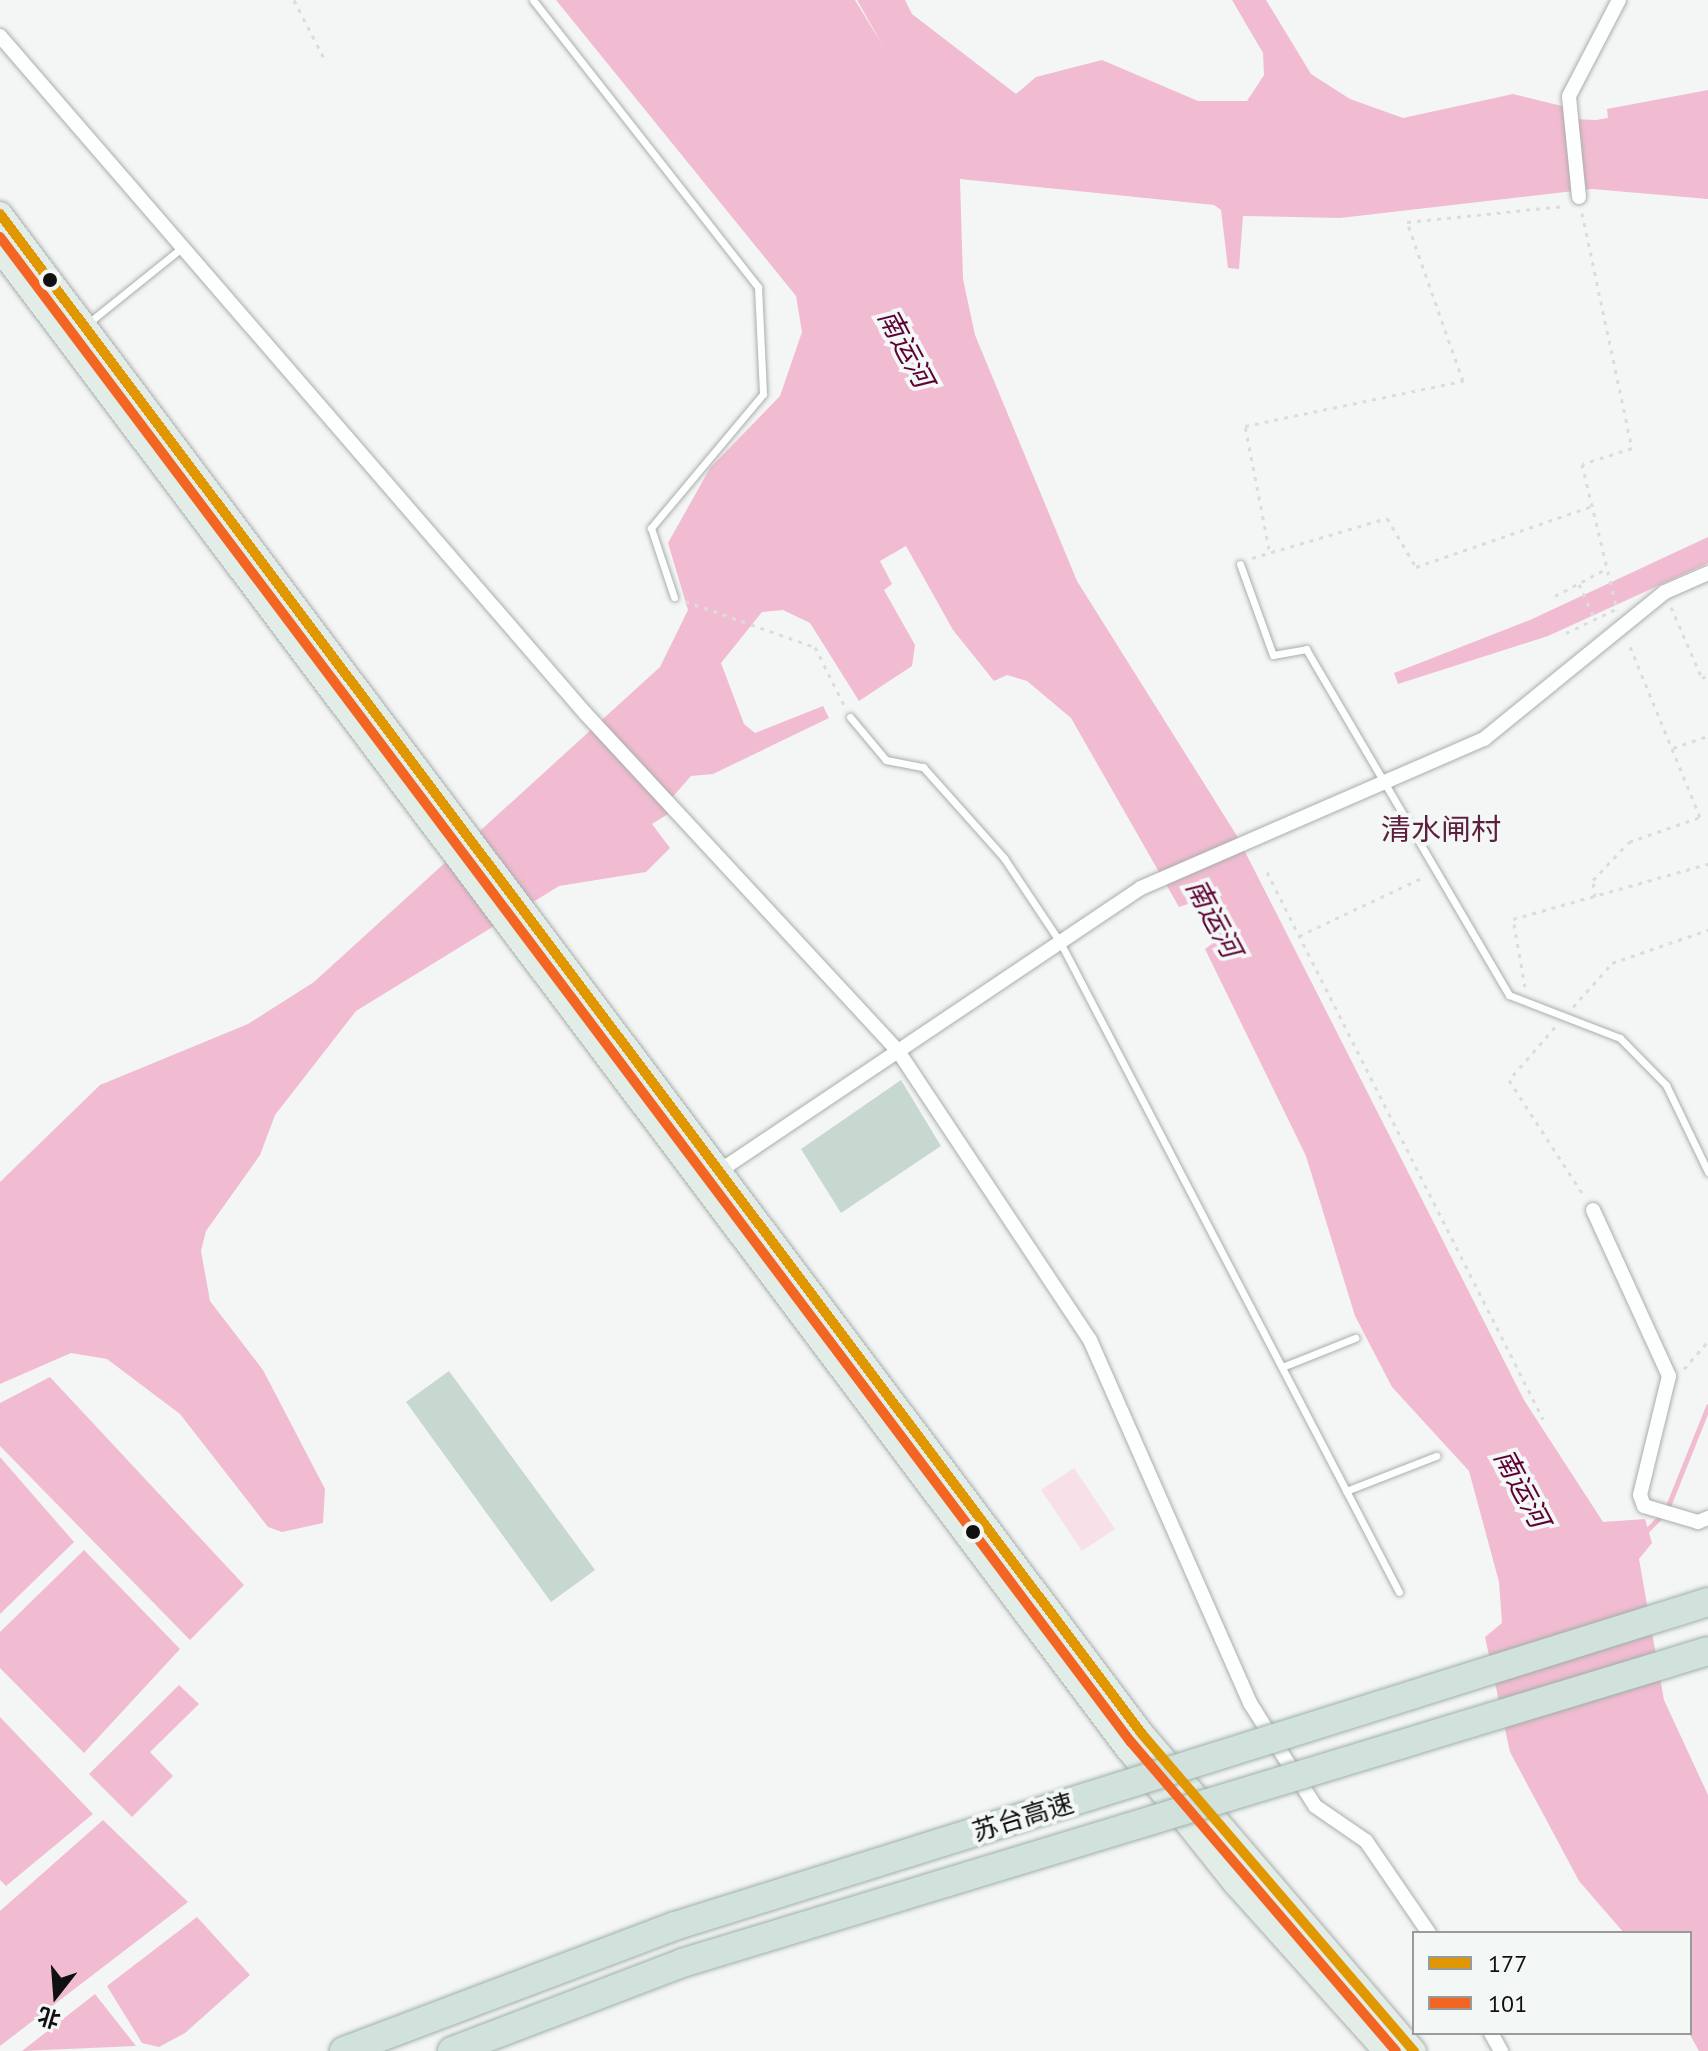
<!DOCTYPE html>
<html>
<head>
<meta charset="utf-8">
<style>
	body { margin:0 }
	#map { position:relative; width:1708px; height:2051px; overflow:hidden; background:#f4f6f5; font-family:"PT Sans","Noto Sans SC",sans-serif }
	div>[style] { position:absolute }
	.green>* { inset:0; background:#f8e0e9 }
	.water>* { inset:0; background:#f1bcd1 }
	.stream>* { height:5px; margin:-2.5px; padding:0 2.5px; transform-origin:2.5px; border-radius:2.5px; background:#f1bcd1 }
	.building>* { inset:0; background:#c7d8d1 }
	.path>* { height:3px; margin-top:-1.5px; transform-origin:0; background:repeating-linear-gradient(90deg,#dbdcdc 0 4px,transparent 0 10px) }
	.roads { filter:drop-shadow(0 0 2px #abadac) drop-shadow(0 0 2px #abadac) }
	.lane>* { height:7px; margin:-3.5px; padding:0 3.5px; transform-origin:3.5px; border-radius:3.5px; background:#fdfefe }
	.street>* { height:14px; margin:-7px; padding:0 7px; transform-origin:7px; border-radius:7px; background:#fdfefe }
	.primary>* { height:24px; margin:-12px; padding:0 12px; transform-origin:12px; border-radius:12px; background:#e2ede8 }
	.bridges { filter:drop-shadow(0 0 2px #9eafa9) drop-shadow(0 0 2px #9eafa9) }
	.highway-bridge>* { height:28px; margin:-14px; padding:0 14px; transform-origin:14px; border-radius:14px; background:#d1e2dc }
	.bus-1>* { height:10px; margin:-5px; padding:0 5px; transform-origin:5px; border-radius:5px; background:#e09702 }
	.bus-2>* { height:10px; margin:-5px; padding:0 5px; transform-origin:5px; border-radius:5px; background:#f26522 }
	.dots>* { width:22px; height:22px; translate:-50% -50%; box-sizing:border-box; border:4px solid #f3f7f5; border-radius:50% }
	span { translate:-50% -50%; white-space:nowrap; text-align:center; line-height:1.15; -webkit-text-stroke:8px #f3f7f5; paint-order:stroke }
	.street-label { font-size:26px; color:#0f100f }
	.water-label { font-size:28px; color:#5e0236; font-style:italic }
	.quarter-label { font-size:30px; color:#5e1e3d }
	.legend { position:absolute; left:1412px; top:1931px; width:280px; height:104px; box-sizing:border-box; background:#f3f7f5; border:2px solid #989b99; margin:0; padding:10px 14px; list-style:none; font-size:24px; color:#0f100f }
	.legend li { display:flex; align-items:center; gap:16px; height:40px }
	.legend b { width:40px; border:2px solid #989b99 }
	.north { position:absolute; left:16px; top:1955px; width:80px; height:80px; -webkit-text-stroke:6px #f3f7f5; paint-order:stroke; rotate:197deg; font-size:22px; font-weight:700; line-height:32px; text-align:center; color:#0f100f }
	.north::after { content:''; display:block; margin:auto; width:28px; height:36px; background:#0f100f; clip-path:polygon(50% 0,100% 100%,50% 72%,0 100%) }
</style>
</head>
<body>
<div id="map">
	<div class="green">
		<i style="clip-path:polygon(1074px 1468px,1115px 1529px,1082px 1551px,1041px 1490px)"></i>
	</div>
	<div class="water">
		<i style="clip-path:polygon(556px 0,855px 0,883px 46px,857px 0,905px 0,912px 14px,1016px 94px,1036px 77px,1102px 60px,1198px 101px,1247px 101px,1264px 75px,1263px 53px,1232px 0,1266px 0,1311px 74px,1350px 99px,1403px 118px,1513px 94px,1570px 108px,1572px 119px,1596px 120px,1608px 118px,1607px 109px,1708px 90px,1708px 199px,1592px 189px,1340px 218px,1243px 216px,1239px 269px,1228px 268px,1221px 210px,1214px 205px,960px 179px,963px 279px,975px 335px,1077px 581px,1237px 836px,1524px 1400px,1603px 1522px,1645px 1519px,1652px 1543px,1639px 1559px,1664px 1700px,1708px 1795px,1708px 2051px,1699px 2051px,1689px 2033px,1690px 1933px,1624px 1933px,1579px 1881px,1510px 1752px,1485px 1637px,1502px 1623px,1499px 1582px,1469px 1471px,1392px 1387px,1355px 1316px,1306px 1156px,1205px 949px,1216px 941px,1194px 902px,1179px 907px,1071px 718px,1027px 681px,1007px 675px,994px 681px,953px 630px,906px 546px,880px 561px,892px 584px,884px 590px,915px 645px,912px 666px,859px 701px,810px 623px,783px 610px,762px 612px,721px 663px,744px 724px,755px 733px,823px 706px,829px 718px,713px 774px,691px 776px,663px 808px,668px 814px,652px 824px,670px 848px,646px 872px,559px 886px,356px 1011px,275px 1115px,260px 1155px,206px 1231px,201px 1251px,210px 1301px,263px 1370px,325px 1489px,323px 1523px,282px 1532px,268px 1527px,180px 1414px,107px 1359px,71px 1353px,0 1384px,0 1182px,100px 1085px,248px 1024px,314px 982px,660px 667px,688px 610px,668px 543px,710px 468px,780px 396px,802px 332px,796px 296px)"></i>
		<i style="clip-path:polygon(1708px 537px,1708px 563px,1548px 636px,1398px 684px,1394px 673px,1530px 620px)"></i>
		<i style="clip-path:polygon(50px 1377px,244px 1585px,190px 1640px,0 1446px,0 1403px)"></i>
		<i style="clip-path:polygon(0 1457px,74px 1542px,0 1614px)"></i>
		<i style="clip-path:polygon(84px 1550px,180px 1649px,84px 1753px,0 1668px,0 1632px)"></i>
		<i style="clip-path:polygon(179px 1685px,199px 1704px,150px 1752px,173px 1776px,132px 1817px,89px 1774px)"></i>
		<i style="clip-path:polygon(0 1717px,93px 1814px,6px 1886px,0 1880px)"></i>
		<i style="clip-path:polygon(103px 1820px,188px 1902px,0 2046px,0 1911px)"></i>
		<i style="clip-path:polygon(197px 1917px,250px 1975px,185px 2033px,159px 2047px,142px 2043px,107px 1986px)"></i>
		<i style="clip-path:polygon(95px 1994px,136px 2046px,22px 2051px)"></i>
	</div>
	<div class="stream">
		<i style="left:1645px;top:1532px;width:30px;rotate:-45deg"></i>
		<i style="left:1666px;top:1511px;width:113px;rotate:-68.2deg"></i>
	</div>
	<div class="building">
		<i style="clip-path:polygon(901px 1080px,941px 1146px,841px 1213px,801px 1149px)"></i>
		<i style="clip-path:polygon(449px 1371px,595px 1570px,551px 1602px,406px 1402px)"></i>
	</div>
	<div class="path">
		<i style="left:294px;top:0;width:68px;rotate:62.7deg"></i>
		<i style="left:1582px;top:213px;width:240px;rotate:78deg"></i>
		<i style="left:1632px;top:448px;width:52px;rotate:162.3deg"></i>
		<i style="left:1582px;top:464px;width:150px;rotate:76.5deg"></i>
		<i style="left:1269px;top:549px;width:125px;rotate:-101deg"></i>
		<i style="left:1245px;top:426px;width:223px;rotate:-11.7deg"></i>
		<i style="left:1463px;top:381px;width:169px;rotate:-109.4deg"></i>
		<i style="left:1407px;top:222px;width:159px;rotate:-5.8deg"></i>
		<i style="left:1252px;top:558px;width:141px;rotate:-16.5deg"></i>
		<i style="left:1387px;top:518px;width:57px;rotate:59.4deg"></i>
		<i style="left:1416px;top:567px;width:186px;rotate:-19.1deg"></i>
		<i style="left:1579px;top:584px;width:37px;rotate:66deg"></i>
		<i style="left:1555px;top:596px;width:55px;rotate:-28deg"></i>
		<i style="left:685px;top:601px;width:138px;rotate:19.5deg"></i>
		<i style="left:815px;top:647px;width:67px;rotate:63.4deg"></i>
		<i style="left:1671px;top:607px;width:77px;rotate:66.4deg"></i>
		<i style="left:1702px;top:678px;width:7px;rotate:-27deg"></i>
		<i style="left:1566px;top:633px;width:55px;rotate:-25.6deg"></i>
		<i style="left:1673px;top:748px;width:37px;rotate:-19deg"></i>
		<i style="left:1267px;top:872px;width:613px;rotate:63.23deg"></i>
		<i style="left:1595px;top:897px;width:17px;rotate:-97deg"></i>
		<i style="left:1593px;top:880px;width:52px;rotate:-46.5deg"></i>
		<i style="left:1629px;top:842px;width:75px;rotate:-19.4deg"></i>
		<i style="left:1700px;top:817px;width:187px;rotate:-112.3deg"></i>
		<i style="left:1299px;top:936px;width:140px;rotate:-25.3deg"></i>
		<i style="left:1525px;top:987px;width:69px;rotate:-100deg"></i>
		<i style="left:1513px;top:919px;width:203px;rotate:-15.8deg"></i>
		<i style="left:1573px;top:1007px;width:59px;rotate:-48.4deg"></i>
		<i style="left:1612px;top:963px;width:102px;rotate:-19deg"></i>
		<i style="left:1555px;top:1027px;width:70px;rotate:131deg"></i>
		<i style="left:1509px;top:1080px;width:138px;rotate:57.1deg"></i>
		<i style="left:1684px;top:1369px;width:37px;rotate:-49deg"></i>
	</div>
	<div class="roads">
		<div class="lane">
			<i style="left:533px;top:0;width:365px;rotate:51.9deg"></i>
			<i style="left:758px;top:287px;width:107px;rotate:87.3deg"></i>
			<i style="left:763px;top:394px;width:175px;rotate:129.9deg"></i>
			<i style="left:651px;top:528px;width:73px;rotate:71.6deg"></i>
			<i style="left:87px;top:324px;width:118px;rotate:-38.8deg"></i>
			<i style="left:1240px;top:564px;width:97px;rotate:70.1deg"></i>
			<i style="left:1273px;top:655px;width:34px;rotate:-10deg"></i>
			<i style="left:1306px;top:649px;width:401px;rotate:59.6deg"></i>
			<i style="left:1509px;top:995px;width:119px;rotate:21.2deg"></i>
			<i style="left:1620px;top:1038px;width:66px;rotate:45.6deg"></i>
			<i style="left:1666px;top:1085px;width:97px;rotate:64.2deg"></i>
			<i style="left:850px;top:717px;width:56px;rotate:50.1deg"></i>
			<i style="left:886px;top:760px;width:38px;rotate:11deg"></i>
			<i style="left:923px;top:767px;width:122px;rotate:48.3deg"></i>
			<i style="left:1004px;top:858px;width:101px;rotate:56.3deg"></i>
			<i style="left:1060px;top:942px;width:733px;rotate:62.46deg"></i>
			<i style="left:1282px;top:1367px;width:79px;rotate:-21.7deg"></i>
			<i style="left:1346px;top:1491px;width:97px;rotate:-21.3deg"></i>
		</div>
		<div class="street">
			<i style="left:0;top:36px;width:895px;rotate:49.17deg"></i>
			<i style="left:585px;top:713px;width:461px;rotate:47.2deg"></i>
			<i style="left:898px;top:1051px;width:347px;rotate:56.4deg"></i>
			<i style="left:1090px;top:1340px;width:397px;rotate:66.2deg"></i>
			<i style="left:1250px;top:1703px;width:122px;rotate:57.7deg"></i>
			<i style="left:1315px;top:1806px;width:62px;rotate:34.5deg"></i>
			<i style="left:1366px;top:1841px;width:112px;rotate:55.6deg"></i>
			<i style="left:1579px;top:197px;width:101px;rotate:-95.7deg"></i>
			<i style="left:1569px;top:96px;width:108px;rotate:-62.5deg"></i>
			<i style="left:715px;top:1174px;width:513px;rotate:-33.88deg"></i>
			<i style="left:1141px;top:888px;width:374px;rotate:-23.5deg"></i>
			<i style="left:1484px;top:739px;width:233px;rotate:-39.1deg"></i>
			<i style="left:1665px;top:592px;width:47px;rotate:-23.8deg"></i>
			<i style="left:1593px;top:1210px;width:183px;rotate:65.4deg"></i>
			<i style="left:1669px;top:1376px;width:122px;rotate:103.7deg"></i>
			<i style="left:1640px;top:1495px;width:12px;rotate:70deg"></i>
			<i style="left:1644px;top:1506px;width:56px;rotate:16.5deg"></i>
			<i style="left:1698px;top:1522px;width:11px;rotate:-22deg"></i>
			<i style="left:1491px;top:2033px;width:21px;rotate:61deg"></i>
		</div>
		<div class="primary">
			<i style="left:0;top:214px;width:1901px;rotate:53.08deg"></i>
			<i style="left:1142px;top:1734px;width:418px;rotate:49.4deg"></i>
			<i style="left:0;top:249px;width:1877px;rotate:53.06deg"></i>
			<i style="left:1128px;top:1749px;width:171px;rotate:51.4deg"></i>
			<i style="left:1235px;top:1883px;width:226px;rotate:48.1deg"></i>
		</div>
	</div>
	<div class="bridges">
		<div class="highway-bridge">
			<i style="left:344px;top:2051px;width:354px;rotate:-20.7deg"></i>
			<i style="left:675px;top:1926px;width:1083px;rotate:-17.41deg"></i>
			<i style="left:452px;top:2051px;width:246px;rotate:-20.9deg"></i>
			<i style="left:682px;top:1963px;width:1072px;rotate:-16.91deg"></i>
		</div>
	</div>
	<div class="bus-1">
		<i style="left:0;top:214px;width:1901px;rotate:53.08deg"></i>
		<i style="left:1142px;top:1734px;width:418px;rotate:49.4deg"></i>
	</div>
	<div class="bus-2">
		<i style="left:0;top:237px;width:1883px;rotate:53.08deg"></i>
		<i style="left:1131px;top:1742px;width:407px;rotate:49.4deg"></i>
	</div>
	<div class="dots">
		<i style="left:50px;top:280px;background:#0f100f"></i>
		<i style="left:973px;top:1532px;background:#0f100f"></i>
	</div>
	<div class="street-label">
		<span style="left:1023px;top:1817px;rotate:-17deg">苏台高速</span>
	</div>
	<div class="water-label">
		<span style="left:906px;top:348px;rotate:62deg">南运河</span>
		<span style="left:1214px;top:918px;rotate:62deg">南运河</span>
		<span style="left:1522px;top:1488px;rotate:62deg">南运河</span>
	</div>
	<div class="quarter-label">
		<span style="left:1441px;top:829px">清水闸村</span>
	</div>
	<ul class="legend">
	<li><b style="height:10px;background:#e09702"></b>177</li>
	<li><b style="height:10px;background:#f26522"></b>101</li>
	</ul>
	<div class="north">北</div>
</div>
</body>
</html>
